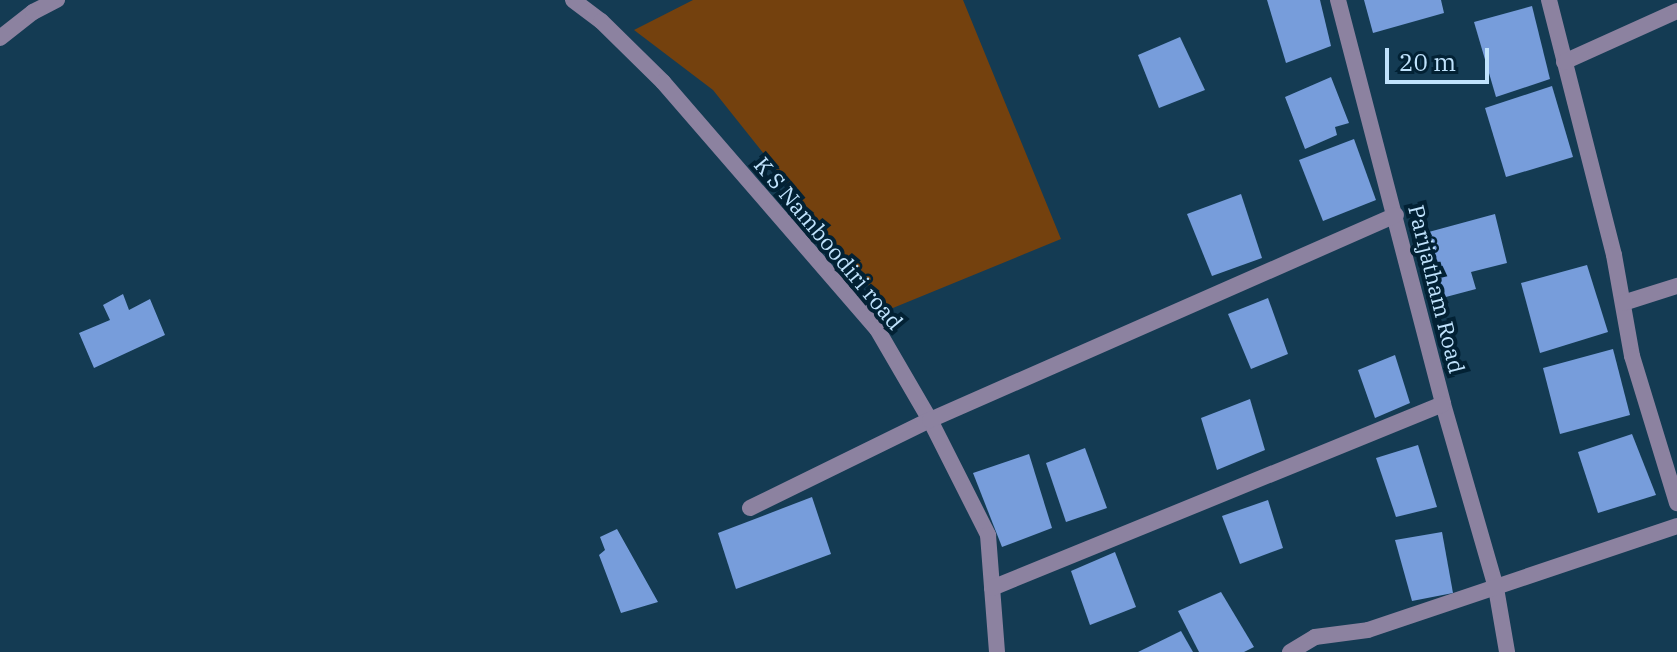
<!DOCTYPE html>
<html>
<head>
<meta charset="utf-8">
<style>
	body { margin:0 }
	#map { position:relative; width:1677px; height:652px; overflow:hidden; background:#143b53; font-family:"IBM Plex Serif",serif }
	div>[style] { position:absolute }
	.green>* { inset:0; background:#74410e }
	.building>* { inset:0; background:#779ddb }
	.street>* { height:16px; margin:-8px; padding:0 8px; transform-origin:8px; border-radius:8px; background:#8c82a0 }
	span { translate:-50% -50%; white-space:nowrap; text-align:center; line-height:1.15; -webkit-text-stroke:8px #022134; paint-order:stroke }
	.street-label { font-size:22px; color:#c0e3fd }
	.scale { position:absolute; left:1385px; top:48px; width:104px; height:36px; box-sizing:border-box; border:4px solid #c0e3fd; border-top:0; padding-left:10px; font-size:24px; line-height:28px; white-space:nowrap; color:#c0e3fd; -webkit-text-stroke:6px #022134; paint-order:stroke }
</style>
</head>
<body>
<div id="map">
	<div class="green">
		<i style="clip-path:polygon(693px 0,963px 0,1061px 239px,888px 310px,713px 90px,634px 30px)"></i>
	</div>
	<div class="building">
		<i style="clip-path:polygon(1267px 0,1320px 0,1331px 46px,1286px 63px)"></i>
		<i style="clip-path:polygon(1364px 0,1441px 0,1444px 13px,1373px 33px)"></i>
		<i style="clip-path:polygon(1532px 6px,1550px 79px,1496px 97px,1474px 22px)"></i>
		<i style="clip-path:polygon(1180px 37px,1205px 90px,1159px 108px,1138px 55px)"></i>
		<i style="clip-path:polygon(1331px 77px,1349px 123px,1335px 127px,1337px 135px,1305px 149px,1285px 97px)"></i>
		<i style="clip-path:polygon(1552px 86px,1573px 157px,1506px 177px,1485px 108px)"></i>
		<i style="clip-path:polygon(1354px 139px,1376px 200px,1323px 221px,1299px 160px)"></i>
		<i style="clip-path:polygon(1241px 194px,1262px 258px,1212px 276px,1187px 214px)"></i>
		<i style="clip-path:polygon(1495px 214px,1507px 263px,1471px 272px,1476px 289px,1442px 298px,1425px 233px)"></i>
		<i style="clip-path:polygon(1587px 265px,1608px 332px,1540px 353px,1521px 283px)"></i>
		<i style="clip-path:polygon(123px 294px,129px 310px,150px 299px,165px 335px,94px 368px,79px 333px,110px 320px,103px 305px)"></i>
		<i style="clip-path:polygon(1268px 298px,1288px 354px,1251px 369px,1228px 314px)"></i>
		<i style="clip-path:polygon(1613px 349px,1630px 415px,1560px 434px,1543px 368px)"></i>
		<i style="clip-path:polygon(1395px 355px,1410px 403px,1375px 418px,1358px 370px)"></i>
		<i style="clip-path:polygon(1250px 399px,1265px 450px,1217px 470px,1201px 418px)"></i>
		<i style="clip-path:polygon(1632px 434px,1656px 495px,1598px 513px,1578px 452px)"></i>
		<i style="clip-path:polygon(1418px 445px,1437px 507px,1396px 517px,1376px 458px)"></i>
		<i style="clip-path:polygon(1085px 448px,1107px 508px,1066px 522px,1046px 463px)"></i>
		<i style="clip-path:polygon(1029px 454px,1052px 528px,1002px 547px,973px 473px)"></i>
		<i style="clip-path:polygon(812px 497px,831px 554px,736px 589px,718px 533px)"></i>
		<i style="clip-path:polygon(1268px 500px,1283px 548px,1240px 564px,1222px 516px)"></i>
		<i style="clip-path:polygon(617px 529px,658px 602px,621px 613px,599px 555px,605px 550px,600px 537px)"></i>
		<i style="clip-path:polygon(1442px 532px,1453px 593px,1412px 601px,1395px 540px)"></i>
		<i style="clip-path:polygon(1115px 552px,1136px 607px,1090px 625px,1071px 571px)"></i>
		<i style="clip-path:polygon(1221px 592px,1254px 647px,1244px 652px,1199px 652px,1178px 611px)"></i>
		<i style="clip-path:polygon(1181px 631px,1193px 652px,1138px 652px)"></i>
	</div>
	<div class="street">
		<i style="left:573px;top:0;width:35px;rotate:37deg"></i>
		<i style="left:601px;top:21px;width:87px;rotate:44.5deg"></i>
		<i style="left:663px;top:82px;width:327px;rotate:49.1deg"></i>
		<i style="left:877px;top:329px;width:105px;rotate:59.8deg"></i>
		<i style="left:930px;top:420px;width:129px;rotate:63.2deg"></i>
		<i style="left:988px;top:535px;width:117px;rotate:85.6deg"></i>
		<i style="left:1338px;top:0;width:417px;rotate:75.4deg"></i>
		<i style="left:1443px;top:404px;width:191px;rotate:73.9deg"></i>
		<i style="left:1496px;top:588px;width:65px;rotate:80.2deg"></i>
		<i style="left:1549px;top:0;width:263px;rotate:75.7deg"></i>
		<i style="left:1614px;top:255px;width:103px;rotate:79.9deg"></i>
		<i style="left:1632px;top:356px;width:154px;rotate:73deg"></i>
		<i style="left:0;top:38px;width:42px;rotate:-38.2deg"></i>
		<i style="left:33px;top:12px;width:27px;rotate:-27deg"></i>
		<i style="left:1564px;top:62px;width:124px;rotate:-24.3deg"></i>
		<i style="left:1623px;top:303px;width:57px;rotate:-17.5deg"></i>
		<i style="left:750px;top:508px;width:200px;rotate:-26.1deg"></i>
		<i style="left:930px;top:420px;width:509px;rotate:-23.75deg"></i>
		<i style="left:992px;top:588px;width:487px;rotate:-22.2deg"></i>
		<i style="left:1290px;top:652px;width:29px;rotate:-31deg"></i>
		<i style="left:1315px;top:637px;width:53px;rotate:-7.5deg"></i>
		<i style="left:1368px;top:630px;width:326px;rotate:-18.6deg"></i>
	</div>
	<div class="street-label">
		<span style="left:829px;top:243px;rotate:50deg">K S Namboodiri road</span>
		<span style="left:1437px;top:289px;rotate:76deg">Parijatham Road</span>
	</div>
	<div class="scale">20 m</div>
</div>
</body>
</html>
